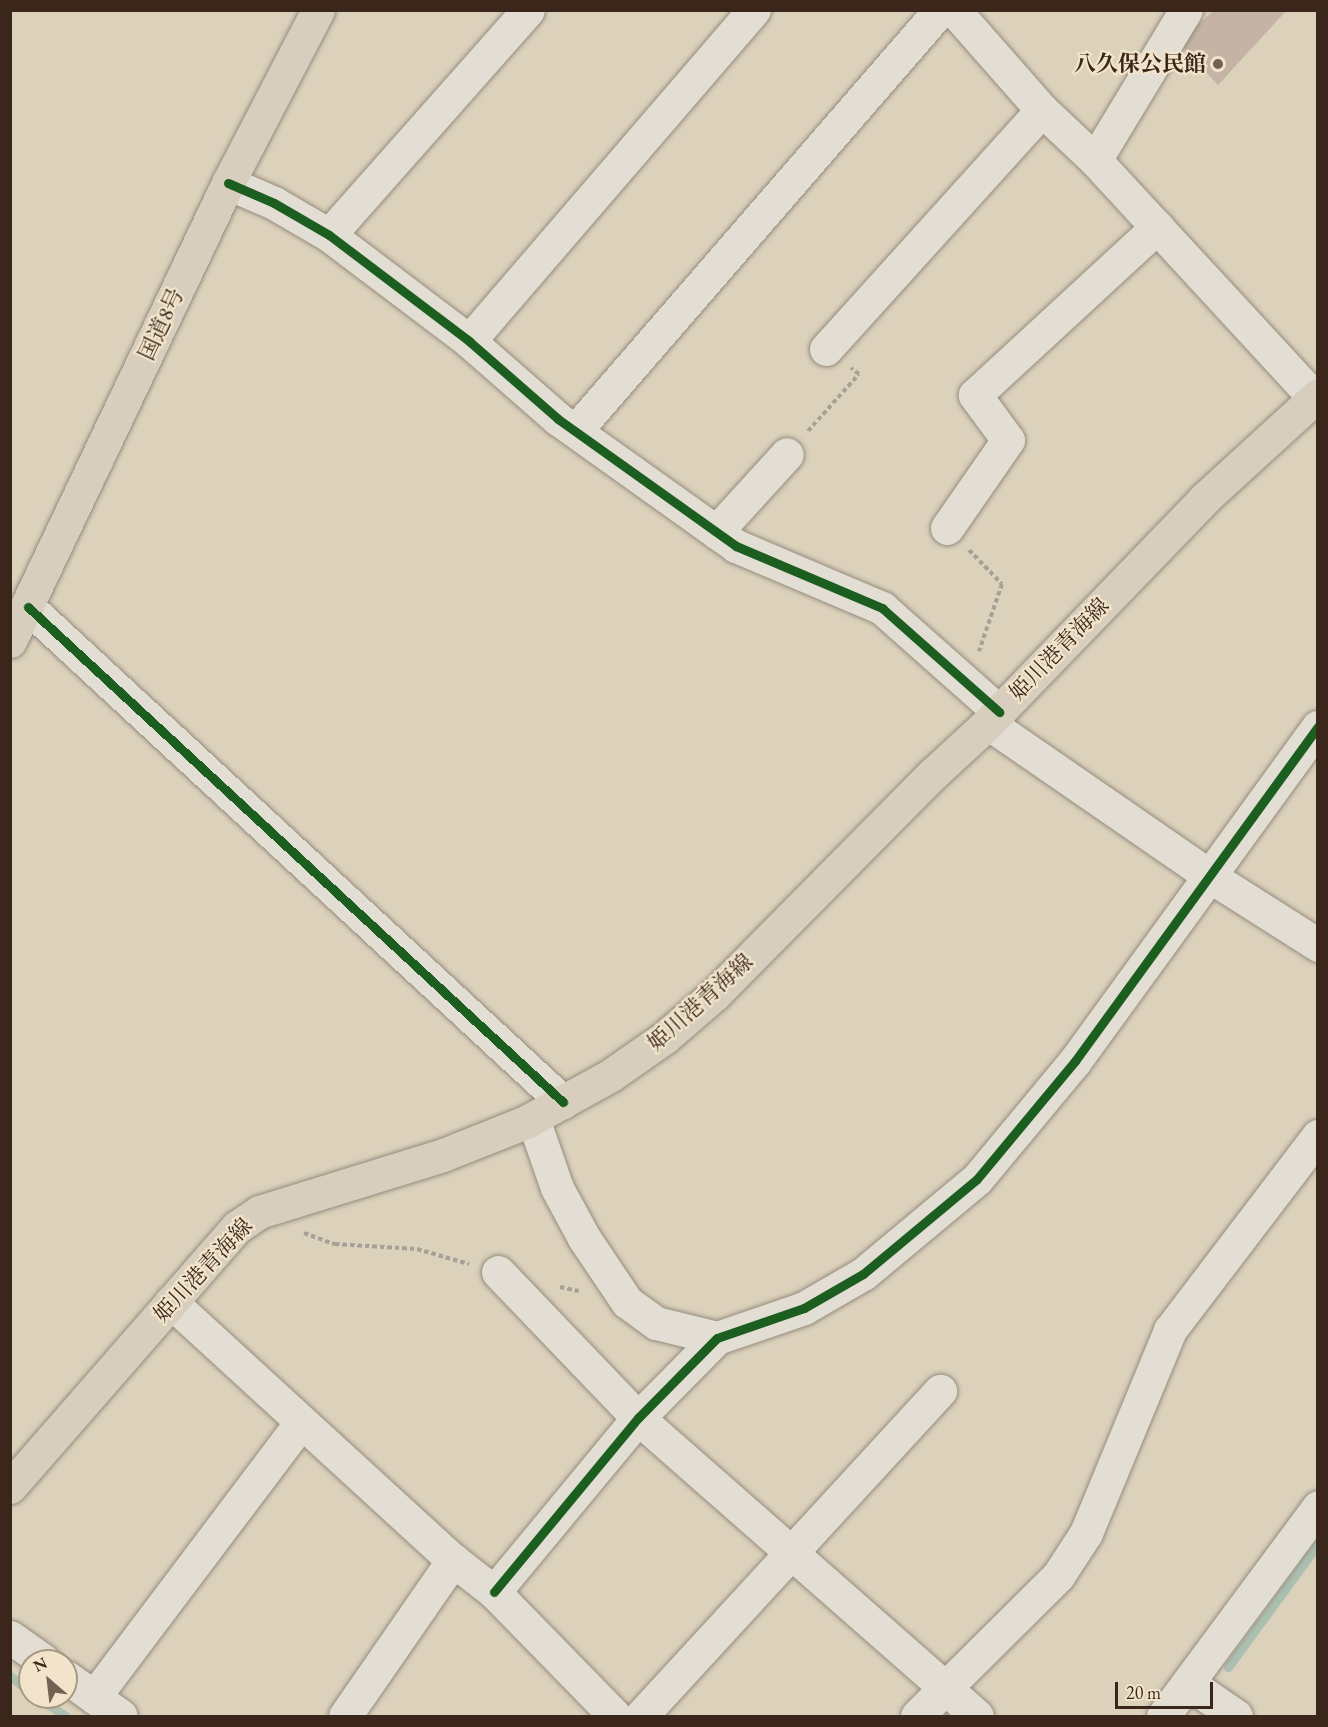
<!DOCTYPE html>
<html>
<head>
<meta charset="utf-8">
<style>
	body { margin:0 }
	#map { position:relative; width:1328px; height:1727px; overflow:hidden; background:#dcd1bb; font-family:"EB Garamond","Noto Serif JP",serif }
	div>[style] { position:absolute }
	.stream>* { height:9px; margin:-4.5px; padding:0 4.5px; transform-origin:4.5px; border-radius:4.5px; background:#acc0b1 }
	.building>* { inset:0; background:#c5b3a6 }
	.path>* { height:4px; margin-top:-2px; transform-origin:0; background:repeating-linear-gradient(90deg,#a6a096 0 4.5px,transparent 0 7.5px) }
	.roads { filter:drop-shadow(0 0 2px #948c7e) drop-shadow(0 0 2px #948c7e) }
	.minor>* { height:33px; margin:-16.5px; padding:0 16.5px; transform-origin:16.5px; border-radius:16.5px; background:#e3ded3 }
	.major>* { height:33px; margin:-16.5px; padding:0 16.5px; transform-origin:16.5px; border-radius:16.5px; background:#d7cebe }
	.highway>* { height:33px; margin:-16.5px; padding:0 16.5px; transform-origin:16.5px; border-radius:16.5px; background:#d7cebe }
	.cycleway>* { height:9px; margin:-4.5px; padding:0 4.5px; transform-origin:4.5px; border-radius:4.5px; background:#1b5e20 }
	.dots>* { width:16px; height:16px; translate:-50% -50%; box-sizing:border-box; border:3px solid #f1e4ca; border-radius:50% }
	span { translate:-50% -50%; white-space:nowrap; text-align:center; line-height:1.15; -webkit-text-stroke:4.5px #f1e4ca; paint-order:stroke }
	.poi-label { font-size:22px; color:#3a261b; font-weight:700 }
	.right { translate:-100% -50%; text-align:right }
	.street-label { font-size:22px; color:#3a261b }
	.frame { position:absolute; inset:0; border:12px solid #3a261b; pointer-events:none }
	.north { position:absolute; left:18px; top:1649px; width:60px; height:60px; box-sizing:border-box; background:#f1e4ca; border:2px solid #a89884; border-radius:50%; rotate:332deg; font-size:16px; font-weight:700; line-height:24px; text-align:center; color:#3a261b }
	.north::after { content:''; display:block; margin:auto; width:21px; height:27px; background:#736253; clip-path:polygon(50% 0,100% 100%,50% 72%,0 100%) }
	.scale { position:absolute; left:1115px; top:1682px; width:98px; height:27px; box-sizing:border-box; border:3px solid #3a261b; border-top:0; padding-left:8px; font-size:18px; line-height:21px; white-space:nowrap; color:#3a261b; -webkit-text-stroke:4px #f1e4ca; paint-order:stroke }
</style>
</head>
<body>
<div id="map">
	<div class="stream">
		<i style="left:1228px;top:1667px;width:152px;rotate:-53.8deg"></i>
		<i style="left:10px;top:1676px;width:26px;rotate:39deg"></i>
		<i style="left:37px;top:1697px;width:34px;rotate:34deg"></i>
	</div>
	<div class="building">
		<i style="clip-path:polygon(1214px 10px,1287px 10px,1218px 85px,1179px 43px)"></i>
	</div>
	<div class="path">
		<i style="left:808px;top:431px;width:76px;rotate:-48.2deg"></i>
		<i style="left:859px;top:374px;width:10px;rotate:-143deg"></i>
		<i style="left:969px;top:550px;width:47px;rotate:45.9deg"></i>
		<i style="left:1002px;top:584px;width:71px;rotate:108.9deg"></i>
		<i style="left:304px;top:1233px;width:33px;rotate:20deg"></i>
		<i style="left:335px;top:1244px;width:82px;rotate:3.5deg"></i>
		<i style="left:417px;top:1249px;width:54px;rotate:16.1deg"></i>
		<i style="left:560px;top:1287px;width:19px;rotate:12deg"></i>
	</div>
	<div class="roads">
		<div class="minor">
			<i style="left:954px;top:10px;width:133px;rotate:48.7deg"></i>
			<i style="left:1042px;top:110px;width:73px;rotate:43.3deg"></i>
			<i style="left:1095px;top:160px;width:324px;rotate:47.3deg"></i>
			<i style="left:1095px;top:160px;width:175px;rotate:-58.8deg"></i>
			<i style="left:228px;top:183px;width:50px;rotate:23.5deg"></i>
			<i style="left:274px;top:203px;width:64px;rotate:30.2deg"></i>
			<i style="left:329px;top:235px;width:176px;rotate:37.1deg"></i>
			<i style="left:469px;top:341px;width:118px;rotate:41.2deg"></i>
			<i style="left:558px;top:419px;width:219px;rotate:35.5deg"></i>
			<i style="left:736px;top:546px;width:159px;rotate:23deg"></i>
			<i style="left:882px;top:608px;width:157px;rotate:41.6deg"></i>
			<i style="left:329px;top:235px;width:300px;rotate:-48.5deg"></i>
			<i style="left:469px;top:341px;width:437px;rotate:-49.3deg"></i>
			<i style="left:826px;top:349px;width:322px;rotate:-47.9deg"></i>
			<i style="left:576px;top:430px;width:556px;rotate:-49.09deg"></i>
			<i style="left:947px;top:528px;width:107px;rotate:-55.3deg"></i>
			<i style="left:1008px;top:440px;width:56px;rotate:-126.3deg"></i>
			<i style="left:975px;top:395px;width:248px;rotate:-42.7deg"></i>
			<i style="left:716px;top:532px;width:105px;rotate:-47.7deg"></i>
			<i style="left:28px;top:607px;width:729px;rotate:42.78deg"></i>
			<i style="left:988px;top:723px;width:271px;rotate:34.6deg"></i>
			<i style="left:1211px;top:877px;width:127px;rotate:32.4deg"></i>
			<i style="left:533px;top:1119px;width:73px;rotate:70.8deg"></i>
			<i style="left:557px;top:1188px;width:57px;rotate:61.6deg"></i>
			<i style="left:584px;top:1238px;width:77px;rotate:56.1deg"></i>
			<i style="left:627px;top:1302px;width:36px;rotate:36deg"></i>
			<i style="left:656px;top:1323px;width:63px;rotate:13.8deg"></i>
			<i style="left:498px;top:1272px;width:202px;rotate:46.2deg"></i>
			<i style="left:638px;top:1418px;width:451px;rotate:41.3deg"></i>
			<i style="left:171px;top:1302px;width:382px;rotate:42.5deg"></i>
			<i style="left:453px;top:1560px;width:52px;rotate:38deg"></i>
			<i style="left:494px;top:1592px;width:173px;rotate:45.7deg"></i>
			<i style="left:494px;top:1592px;width:226px;rotate:-50.4deg"></i>
			<i style="left:638px;top:1418px;width:112px;rotate:-45.4deg"></i>
			<i style="left:717px;top:1338px;width:92px;rotate:-19deg"></i>
			<i style="left:804px;top:1308px;width:68px;rotate:-30deg"></i>
			<i style="left:863px;top:1274px;width:148px;rotate:-39.8deg"></i>
			<i style="left:977px;top:1179px;width:153px;rotate:-50.3deg"></i>
			<i style="left:1075px;top:1061px;width:413px;rotate:-54deg"></i>
			<i style="left:10px;top:1637px;width:42px;rotate:35.2deg"></i>
			<i style="left:66px;top:1677px;width:67px;rotate:35.3deg"></i>
			<i style="left:1188px;top:1683px;width:58px;rotate:34.5deg"></i>
			<i style="left:94px;top:1697px;width:344px;rotate:-53deg"></i>
			<i style="left:345px;top:1716px;width:190px;rotate:-55.3deg"></i>
			<i style="left:641px;top:1716px;width:442px;rotate:-47.4deg"></i>
			<i style="left:917px;top:1716px;width:199px;rotate:-44.8deg"></i>
			<i style="left:1058px;top:1576px;width:51px;rotate:-56.9deg"></i>
			<i style="left:1086px;top:1533px;width:220px;rotate:-67.5deg"></i>
			<i style="left:1170px;top:1330px;width:244px;rotate:-52.7deg"></i>
			<i style="left:1163px;top:1716px;width:260px;rotate:-53.4deg"></i>
		</div>
		<div class="major">
			<i style="left:10px;top:1487px;width:345px;rotate:-48.9deg"></i>
			<i style="left:237px;top:1227px;width:27px;rotate:-34deg"></i>
			<i style="left:259px;top:1212px;width:193px;rotate:-17.2deg"></i>
			<i style="left:443px;top:1155px;width:89px;rotate:-21.7deg"></i>
			<i style="left:526px;top:1122px;width:97px;rotate:-28.9deg"></i>
			<i style="left:611px;top:1075px;width:65px;rotate:-34.9deg"></i>
			<i style="left:664px;top:1038px;width:67px;rotate:-40.8deg"></i>
			<i style="left:715px;top:994px;width:310px;rotate:-45.3deg"></i>
			<i style="left:933px;top:774px;width:75px;rotate:-42.8deg"></i>
			<i style="left:988px;top:723px;width:311px;rotate:-46deg"></i>
			<i style="left:1204px;top:499px;width:154px;rotate:-42.4deg"></i>
		</div>
		<div class="highway">
			<i style="left:10px;top:641px;width:507px;rotate:-64.55deg"></i>
			<i style="left:228px;top:183px;width:195px;rotate:-62.5deg"></i>
		</div>
	</div>
	<div class="cycleway">
		<i style="left:228px;top:183px;width:50px;rotate:23.5deg"></i>
		<i style="left:274px;top:203px;width:64px;rotate:30.2deg"></i>
		<i style="left:329px;top:235px;width:176px;rotate:37.1deg"></i>
		<i style="left:469px;top:341px;width:118px;rotate:41.2deg"></i>
		<i style="left:558px;top:419px;width:219px;rotate:35.5deg"></i>
		<i style="left:736px;top:546px;width:159px;rotate:23deg"></i>
		<i style="left:882px;top:608px;width:157px;rotate:41.6deg"></i>
		<i style="left:28px;top:607px;width:729px;rotate:42.78deg"></i>
		<i style="left:494px;top:1592px;width:226px;rotate:-50.4deg"></i>
		<i style="left:638px;top:1418px;width:112px;rotate:-45.4deg"></i>
		<i style="left:717px;top:1338px;width:92px;rotate:-19deg"></i>
		<i style="left:804px;top:1308px;width:68px;rotate:-30deg"></i>
		<i style="left:863px;top:1274px;width:148px;rotate:-39.8deg"></i>
		<i style="left:977px;top:1179px;width:153px;rotate:-50.3deg"></i>
		<i style="left:1075px;top:1061px;width:413px;rotate:-54deg"></i>
	</div>
	<div class="dots">
		<i style="left:1218px;top:64px;background:#736253"></i>
	</div>
	<div class="poi-label">
		<span class="right" style="left:1206px;top:64px">八久保公民館</span>
	</div>
	<div class="street-label">
		<span style="left:161px;top:324px;rotate:-65deg">国道8号</span>
		<span style="left:1059px;top:649px;rotate:-46deg">姫川港青海線</span>
		<span style="left:700px;top:1002px;rotate:-42deg">姫川港青海線</span>
		<span style="left:203px;top:1270px;rotate:-47deg">姫川港青海線</span>
	</div>
	<div class="frame"></div>
	<div class="north">N</div>
	<div class="scale">20 m</div>
</div>
</body>
</html>
